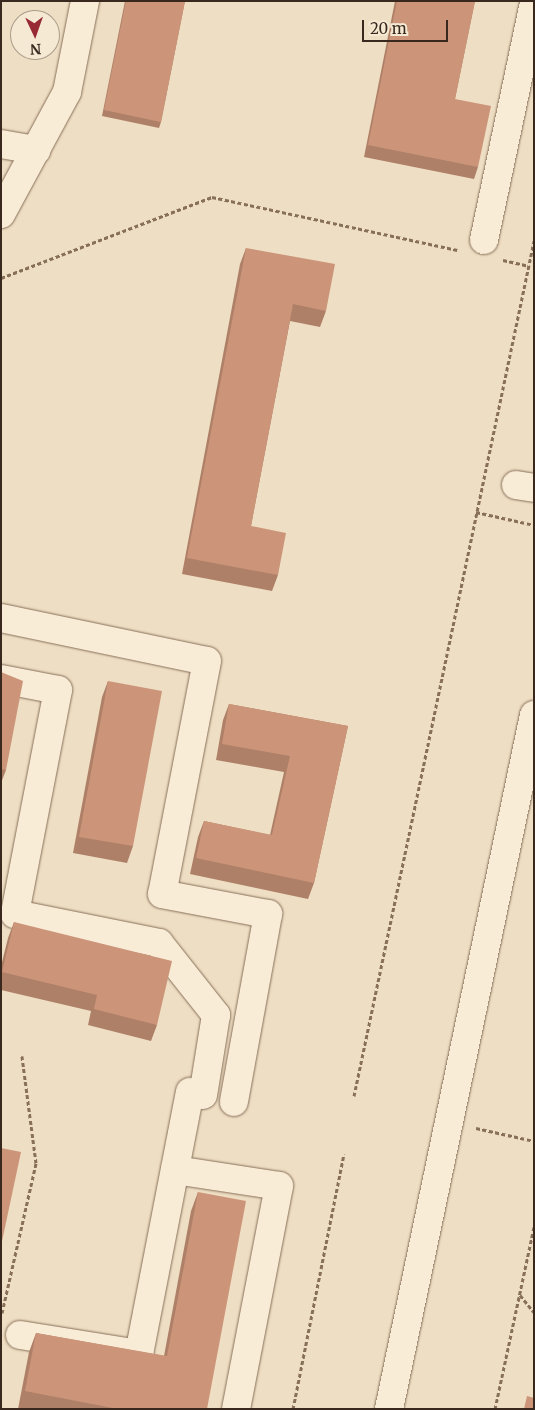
<!DOCTYPE html>
<html>
<head>
<meta charset="utf-8">
<style>
	body { margin:0 }
	#map { position:relative; width:535px; height:1410px; overflow:hidden; background:#eedec3; font-family:Merriweather,serif }
	div>[style] { position:absolute }
	.path>* { height:3px; margin-top:-1.5px; transform-origin:0; background:repeating-linear-gradient(90deg,#886f5a 0 4px,transparent 0 6.5px) }
	.roads { filter:drop-shadow(0 0 1px #886f5a) drop-shadow(0 0 1px #886f5a) }
	.minor>* { height:28px; margin:-14px; padding:0 14px; transform-origin:14px; border-radius:14px; background:#f9ecd6 }
	.wall>* { inset:0; background:#af8068 }
	.building>* { inset:0; background:#cc9579 }
	span { translate:-50% -50%; white-space:nowrap; text-align:center; line-height:1.15; -webkit-text-stroke:4.5px #f5e9d3; paint-order:stroke }
	.frame { position:absolute; inset:0; border:2px solid #38281e; pointer-events:none }
	.north { position:absolute; left:10px; top:10px; width:50px; height:50px; box-sizing:border-box; background:#f5e9d3; border:1px solid #a99c8b; border-radius:50%; rotate:177deg; font-size:14px; font-weight:700; line-height:20px; text-align:center; color:#38281e }
	.north::after { content:''; display:block; margin:auto; width:18px; height:22px; background:#972a33; clip-path:polygon(50% 0,100% 100%,50% 72%,0 100%) }
	.scale { position:absolute; left:362px; top:20px; width:86px; height:22px; box-sizing:border-box; border:2px solid #38281e; border-top:0; padding-left:6px; font-size:15px; line-height:18px; white-space:nowrap; color:#38281e; -webkit-text-stroke:4px #f5e9d3; paint-order:stroke }
</style>
</head>
<body>
<div id="map">
	<div class="path">
		<i style="left:503px;top:260px;width:27px;rotate:13deg"></i>
		<i style="left:1px;top:278px;width:226px;rotate:-21deg"></i>
		<i style="left:212px;top:197px;width:251px;rotate:12.2deg"></i>
		<i style="left:476px;top:512px;width:59px;rotate:12.6deg"></i>
		<i style="left:354px;top:1096px;width:874px;rotate:-78.11deg"></i>
		<i style="left:476px;top:1128px;width:59px;rotate:12.6deg"></i>
		<i style="left:520px;top:1295px;width:22px;rotate:51deg"></i>
		<i style="left:2px;top:1313px;width:154px;rotate:-77.2deg"></i>
		<i style="left:36px;top:1163px;width:108px;rotate:-97.5deg"></i>
		<i style="left:293px;top:1409px;width:260px;rotate:-78.7deg"></i>
		<i style="left:495px;top:1409px;width:186px;rotate:-77.9deg"></i>
	</div>
	<div class="roads">
		<div class="minor">
			<i style="left:1px;top:144px;width:36px;rotate:10deg"></i>
			<i style="left:1px;top:214px;width:139px;rotate:-61.6deg"></i>
			<i style="left:67px;top:92px;width:93px;rotate:-78.8deg"></i>
			<i style="left:484px;top:240px;width:242px;rotate:-78.1deg"></i>
			<i style="left:516px;top:485px;width:18px;rotate:9deg"></i>
			<i style="left:1px;top:618px;width:210px;rotate:11.8deg"></i>
			<i style="left:207px;top:661px;width:237px;rotate:100.9deg"></i>
			<i style="left:162px;top:894px;width:108px;rotate:10.7deg"></i>
			<i style="left:268px;top:914px;width:191px;rotate:100.3deg"></i>
			<i style="left:1px;top:679px;width:58px;rotate:10.9deg"></i>
			<i style="left:58px;top:690px;width:228px;rotate:100.9deg"></i>
			<i style="left:15px;top:914px;width:147px;rotate:11.4deg"></i>
			<i style="left:159px;top:943px;width:92px;rotate:51.6deg"></i>
			<i style="left:216px;top:1015px;width:81px;rotate:99.2deg"></i>
			<i style="left:175px;top:1170px;width:105px;rotate:8.7deg"></i>
			<i style="left:279px;top:1186px;width:227px;rotate:100.9deg"></i>
			<i style="left:20px;top:1335px;width:121px;rotate:9.1deg"></i>
			<i style="left:139px;top:1354px;width:267px;rotate:-79deg"></i>
			<i style="left:389px;top:1409px;width:709px;rotate:-78.2deg"></i>
		</div>
	</div>
	<div class="wall">
		<i style="clip-path:polygon(125px 1px,185px 1px,161px 122px,159px 128px,102px 116px)"></i>
		<i style="clip-path:polygon(395px 1px,475px 1px,455px 99px,478px 167px,474px 179px,364px 157px)"></i>
		<i style="clip-path:polygon(246px 248px,326px 311px,320px 327px,290px 321px,251px 526px,278px 575px,272px 591px,182px 574px,240px 264px)"></i>
		<i style="clip-path:polygon(1px 672px,6px 770px,1px 783px)"></i>
		<i style="clip-path:polygon(108px 681px,133px 846px,127px 863px,73px 853px,102px 697px)"></i>
		<i style="clip-path:polygon(229px 704px,348px 726px,314px 883px,308px 899px,190px 874px,198px 837px,204px 821px,270px 835px,284px 772px,216px 760px,223px 720px)"></i>
		<i style="clip-path:polygon(14px 922px,157px 1025px,151px 1041px,88px 1025px,91px 1011px,1px 990px,1px 966px,8px 938px)"></i>
		<i style="clip-path:polygon(198px 1192px,207px 1409px,18px 1409px,29px 1352px,36px 1333px,164px 1356px,191px 1211px)"></i>
	</div>
	<div class="building">
		<i style="clip-path:polygon(126px 1px,185px 1px,161px 122px,104px 110px)"></i>
		<i style="clip-path:polygon(397px 1px,475px 1px,455px 99px,491px 106px,478px 167px,368px 145px)"></i>
		<i style="clip-path:polygon(246px 248px,335px 264px,326px 311px,293px 304px,251px 526px,286px 533px,278px 575px,187px 558px)"></i>
		<i style="clip-path:polygon(1px 672px,23px 681px,6px 770px,1px 769px)"></i>
		<i style="clip-path:polygon(108px 681px,162px 691px,133px 846px,79px 837px)"></i>
		<i style="clip-path:polygon(229px 704px,348px 726px,314px 883px,196px 858px,204px 821px,272px 835px,290px 756px,222px 744px)"></i>
		<i style="clip-path:polygon(14px 922px,172px 961px,157px 1025px,94px 1009px,97px 995px,2px 972px)"></i>
		<i style="clip-path:polygon(1px 1148px,21px 1152px,1px 1246px)"></i>
		<i style="clip-path:polygon(198px 1192px,246px 1201px,207px 1409px,118px 1409px,25px 1391px,36px 1333px,167px 1356px)"></i>
		<i style="clip-path:polygon(527px 1396px,534px 1398px,534px 1409px,524px 1409px)"></i>
	</div>
	<div class="frame"></div>
	<div class="north">N</div>
	<div class="scale">20 m</div>
</div>
</body>
</html>
